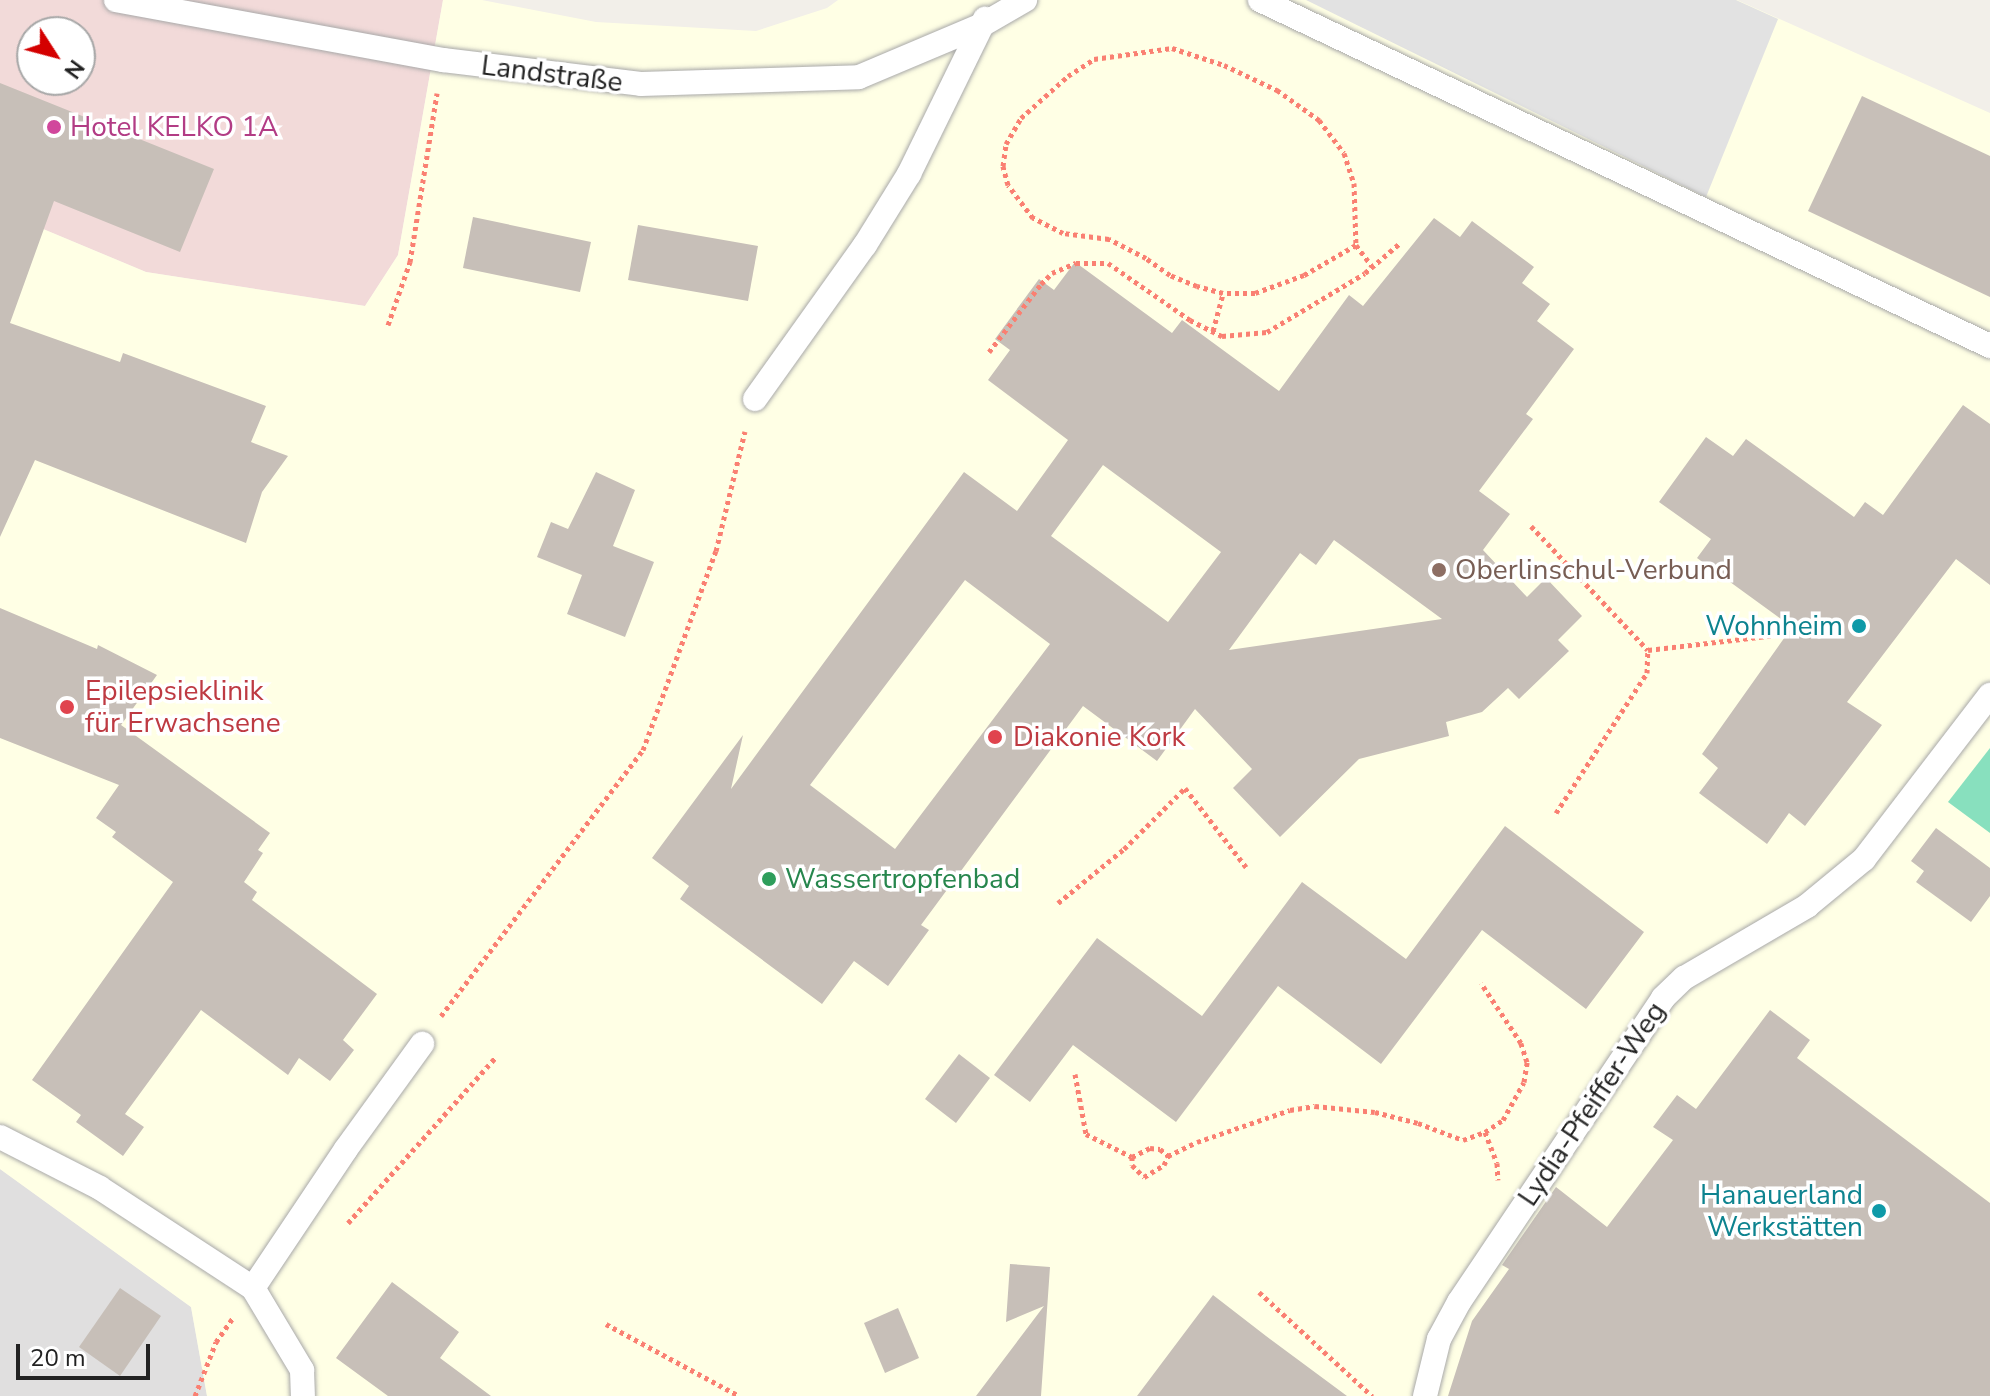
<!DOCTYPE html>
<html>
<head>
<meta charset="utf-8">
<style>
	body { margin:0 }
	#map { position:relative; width:1990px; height:1396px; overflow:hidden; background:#f2efe9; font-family:"Nunito Sans",sans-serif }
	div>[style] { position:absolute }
	.residential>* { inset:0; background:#e0dfdf }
	.commercial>* { inset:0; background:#f2dad9 }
	.education>* { inset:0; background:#ffffe5 }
	.pitch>* { inset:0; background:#88e0be }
	.parking>* { inset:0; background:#e2e2e2 }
	.building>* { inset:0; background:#c7bfb8 }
	.path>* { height:5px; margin-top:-2.5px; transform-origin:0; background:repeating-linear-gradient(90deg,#fa8072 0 4px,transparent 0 8px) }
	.roads { filter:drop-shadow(0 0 2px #a9a9a9) drop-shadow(0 0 2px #a9a9a9) }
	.service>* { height:24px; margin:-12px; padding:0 12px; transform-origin:12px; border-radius:12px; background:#fff }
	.dots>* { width:22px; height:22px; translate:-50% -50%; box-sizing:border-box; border:4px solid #fff; border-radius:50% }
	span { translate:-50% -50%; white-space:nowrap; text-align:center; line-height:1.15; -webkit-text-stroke:7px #fff; paint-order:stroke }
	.street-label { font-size:28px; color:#222 }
	.hotel-label { font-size:28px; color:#b23c85 }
	.left { translate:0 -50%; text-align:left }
	.education-label { font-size:28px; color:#785e54 }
	.culture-label { font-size:28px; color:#0d838f }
	.right { translate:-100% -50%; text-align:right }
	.health-label { font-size:28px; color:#be3a42 }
	.leisure-label { font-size:28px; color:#27864d }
	.north { position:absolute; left:16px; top:16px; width:80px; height:80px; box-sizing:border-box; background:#fff; border:2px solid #a7a7a7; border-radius:50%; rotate:126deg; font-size:22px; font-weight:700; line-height:32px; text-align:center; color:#222 }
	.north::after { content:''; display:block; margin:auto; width:28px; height:36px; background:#d40000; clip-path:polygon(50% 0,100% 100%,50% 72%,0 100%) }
	.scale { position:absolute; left:16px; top:1344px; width:134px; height:36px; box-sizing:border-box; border:4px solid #222; border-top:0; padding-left:10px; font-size:24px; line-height:28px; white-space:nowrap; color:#222; -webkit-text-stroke:6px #fff; paint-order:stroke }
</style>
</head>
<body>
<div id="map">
	<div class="residential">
		<i style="clip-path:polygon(0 1169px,191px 1307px,207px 1396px,0 1396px)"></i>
	</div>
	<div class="commercial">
		<i style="clip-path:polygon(evenodd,0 0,443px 0,398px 255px,365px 306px,146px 272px,0 211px,0 0,32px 32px,80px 32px,80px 80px,32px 80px,32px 32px)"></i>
	</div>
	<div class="education">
		<i style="clip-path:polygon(443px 0,482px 0,596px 22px,756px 31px,827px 8px,838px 0,1737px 0,1990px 113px,1990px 1396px,207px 1396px,191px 1307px,0 1169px,0 211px,146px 272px,365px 306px,398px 255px)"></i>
	</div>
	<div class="pitch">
		<i style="clip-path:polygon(1990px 748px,1990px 833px,1948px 802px)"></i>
	</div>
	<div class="parking">
		<i style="clip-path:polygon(1306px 0,1736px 0,1778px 19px,1706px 197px)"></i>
	</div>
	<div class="building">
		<i style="clip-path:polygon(0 83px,214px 169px,180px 252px,54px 201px,10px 323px,120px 362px,123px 353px,266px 406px,251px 442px,288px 456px,262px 492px,246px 543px,35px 460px,0 537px)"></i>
		<i style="clip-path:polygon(1862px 96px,1990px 156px,1990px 297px,1808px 211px)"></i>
		<i style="clip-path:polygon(473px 217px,591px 242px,580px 292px,463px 268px)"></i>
		<i style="clip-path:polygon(evenodd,1434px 218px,1460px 237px,1472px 221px,1534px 267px,1522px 283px,1550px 304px,1537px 321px,1574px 349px,1526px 414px,1533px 419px,1479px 491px,1510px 514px,1483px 550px,1527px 597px,1546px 578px,1582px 616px,1558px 640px,1569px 651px,1519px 699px,1508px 688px,1482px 712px,1446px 722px,1449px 736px,1359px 759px,1280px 837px,1233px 788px,1252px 769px,1195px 709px,1157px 761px,1083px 706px,921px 925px,929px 930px,888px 986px,854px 961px,822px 1004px,680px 899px,689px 886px,652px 858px,743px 735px,731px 789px,964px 472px,1017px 511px,1068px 440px,988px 380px,1010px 350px,995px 339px,1039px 279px,1054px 290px,1075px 262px,1172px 333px,1182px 320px,1279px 391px,1349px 295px,1363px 306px,1434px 218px,1103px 465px,1221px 552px,1168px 622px,1051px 536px,1103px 465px,1434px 218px,1334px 540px,1442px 619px,1229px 650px,1300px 553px,1316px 565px,1334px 540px,1434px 218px,965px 580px,1050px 644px,895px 849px,810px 785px,965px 580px)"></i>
		<i style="clip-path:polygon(638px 225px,758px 246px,748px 301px,628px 280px)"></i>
		<i style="clip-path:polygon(1963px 405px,1990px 424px,1990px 585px,1956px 559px,1847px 702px,1882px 725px,1805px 826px,1789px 813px,1767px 844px,1699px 793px,1718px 768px,1702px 754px,1792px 627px,1697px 558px,1711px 539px,1659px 502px,1706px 437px,1733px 456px,1746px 439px,1854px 517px,1865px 502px,1883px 515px)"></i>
		<i style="clip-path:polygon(596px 472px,635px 490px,613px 546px,654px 562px,625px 637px,567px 614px,582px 575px,537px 557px,551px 522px,568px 529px)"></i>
		<i style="clip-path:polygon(0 608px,97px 649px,98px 645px,157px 675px,121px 725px,270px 833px,258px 850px,263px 853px,244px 882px,257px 892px,252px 900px,377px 994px,343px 1040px,354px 1050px,330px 1081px,299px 1058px,288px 1075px,201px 1010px,125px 1114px,144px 1127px,123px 1156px,76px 1122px,81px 1115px,32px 1080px,173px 882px,112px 837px,116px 832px,96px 818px,119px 785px,0 738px)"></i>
		<i style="clip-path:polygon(1505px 826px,1644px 932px,1586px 1009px,1482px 930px,1381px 1064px,1278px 986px,1176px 1122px,1073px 1045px,1030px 1102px,994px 1075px,1097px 938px,1202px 1016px,1302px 882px,1406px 959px)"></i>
		<i style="clip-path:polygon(1936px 828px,1990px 868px,1990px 896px,1971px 922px,1916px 882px,1924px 871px,1911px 861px)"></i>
		<i style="clip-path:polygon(1770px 1010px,1810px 1040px,1797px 1058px,1990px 1203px,1990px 1396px,1448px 1396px,1472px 1321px,1509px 1269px,1502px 1265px,1556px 1187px,1607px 1227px,1673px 1140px,1653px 1127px,1677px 1095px,1696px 1109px)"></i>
		<i style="clip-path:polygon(959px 1054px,990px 1078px,956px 1123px,925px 1099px)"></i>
		<i style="clip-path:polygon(1010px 1264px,1050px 1267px,1041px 1396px,976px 1396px,1044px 1306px,1006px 1322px)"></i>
		<i style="clip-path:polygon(392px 1282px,459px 1332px,440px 1358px,491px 1396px,388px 1396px,336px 1358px)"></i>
		<i style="clip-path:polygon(120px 1288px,161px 1316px,120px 1376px,79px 1347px)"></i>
		<i style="clip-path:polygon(1213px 1295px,1266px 1336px,1347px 1396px,1137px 1396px)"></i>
		<i style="clip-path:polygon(898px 1308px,919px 1358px,885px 1373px,864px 1323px)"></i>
	</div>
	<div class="path">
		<i style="left:1356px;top:245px;width:60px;rotate:150deg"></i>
		<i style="left:1304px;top:275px;width:52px;rotate:159.8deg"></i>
		<i style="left:1255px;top:293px;width:32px;rotate:180deg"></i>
		<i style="left:1223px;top:293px;width:27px;rotate:-165deg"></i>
		<i style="left:1197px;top:286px;width:29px;rotate:-158deg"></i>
		<i style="left:1170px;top:275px;width:29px;rotate:-145deg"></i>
		<i style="left:1146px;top:258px;width:42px;rotate:-152.8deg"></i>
		<i style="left:1109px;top:239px;width:46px;rotate:-172.6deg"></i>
		<i style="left:1063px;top:233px;width:34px;rotate:-153deg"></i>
		<i style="left:1033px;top:218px;width:41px;rotate:-127.1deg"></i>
		<i style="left:1008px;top:185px;width:20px;rotate:-105deg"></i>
		<i style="left:1003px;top:166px;width:22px;rotate:-82deg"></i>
		<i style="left:1006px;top:144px;width:30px;rotate:-60deg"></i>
		<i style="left:1021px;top:118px;width:63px;rotate:-41.8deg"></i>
		<i style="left:1068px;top:76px;width:31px;rotate:-33deg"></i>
		<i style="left:1094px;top:59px;width:79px;rotate:-8deg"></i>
		<i style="left:1172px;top:48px;width:55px;rotate:18.1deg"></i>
		<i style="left:1224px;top:65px;width:59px;rotate:25.3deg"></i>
		<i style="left:1277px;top:90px;width:52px;rotate:35.5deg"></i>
		<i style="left:1319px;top:120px;width:41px;rotate:52.9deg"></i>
		<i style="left:1344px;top:153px;width:32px;rotate:72deg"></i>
		<i style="left:1354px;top:183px;width:62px;rotate:88.2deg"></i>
		<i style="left:1356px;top:245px;width:26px;rotate:53deg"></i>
		<i style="left:388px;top:325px;width:67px;rotate:-70.8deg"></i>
		<i style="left:410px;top:262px;width:171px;rotate:-80.9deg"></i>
		<i style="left:1213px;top:331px;width:39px;rotate:-75deg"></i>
		<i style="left:989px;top:352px;width:86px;rotate:-52.6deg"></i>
		<i style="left:1041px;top:284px;width:16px;rotate:-45deg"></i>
		<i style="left:1052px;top:273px;width:26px;rotate:-23deg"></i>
		<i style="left:1076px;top:263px;width:32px"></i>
		<i style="left:1108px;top:263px;width:100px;rotate:34.8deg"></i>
		<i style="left:1190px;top:320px;width:36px;rotate:27deg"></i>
		<i style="left:1222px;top:336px;width:45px;rotate:-5.1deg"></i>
		<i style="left:1267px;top:332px;width:114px;rotate:-31deg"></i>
		<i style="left:1365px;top:273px;width:45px;rotate:-40.5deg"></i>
		<i style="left:1531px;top:526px;width:170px;rotate:46.7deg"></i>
		<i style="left:1648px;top:650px;width:154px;rotate:-6.7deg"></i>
		<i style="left:1556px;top:813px;width:167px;rotate:-57deg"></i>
		<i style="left:1647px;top:673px;width:23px;rotate:-88deg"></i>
		<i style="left:1058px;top:903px;width:85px;rotate:-39.3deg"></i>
		<i style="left:1124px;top:849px;width:86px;rotate:-45deg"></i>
		<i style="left:1185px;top:788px;width:100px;rotate:52.3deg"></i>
		<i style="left:441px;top:1016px;width:334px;rotate:-52.8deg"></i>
		<i style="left:643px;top:750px;width:212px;rotate:-69.9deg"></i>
		<i style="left:716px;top:551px;width:123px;rotate:-76.4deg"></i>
		<i style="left:1075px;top:1074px;width:61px;rotate:79.6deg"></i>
		<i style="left:1086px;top:1134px;width:51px;rotate:26.6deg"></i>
		<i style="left:1132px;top:1157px;width:20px;rotate:-27deg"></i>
		<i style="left:1150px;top:1148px;width:10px;rotate:6deg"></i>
		<i style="left:1160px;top:1149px;width:11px;rotate:41deg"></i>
		<i style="left:1485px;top:1132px;width:33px;rotate:69deg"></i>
		<i style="left:1497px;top:1163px;width:17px;rotate:87deg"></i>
		<i style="left:1132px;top:1157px;width:8px;rotate:90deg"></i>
		<i style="left:1132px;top:1165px;width:17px;rotate:45deg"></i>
		<i style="left:1144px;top:1177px;width:23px;rotate:-31deg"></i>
		<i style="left:1164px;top:1165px;width:10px;rotate:-66deg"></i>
		<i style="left:1168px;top:1156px;width:32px;rotate:-26deg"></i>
		<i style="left:1197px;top:1142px;width:98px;rotate:-19deg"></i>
		<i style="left:1290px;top:1110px;width:25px;rotate:-9deg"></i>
		<i style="left:1315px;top:1106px;width:60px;rotate:5.7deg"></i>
		<i style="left:1375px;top:1112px;width:44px;rotate:14.3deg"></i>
		<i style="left:1418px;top:1123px;width:48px;rotate:20.7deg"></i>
		<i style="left:1463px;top:1140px;width:23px;rotate:-20deg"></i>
		<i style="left:1485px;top:1132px;width:22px;rotate:-34deg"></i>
		<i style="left:1503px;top:1120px;width:43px;rotate:-61.1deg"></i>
		<i style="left:1524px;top:1082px;width:20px;rotate:-81deg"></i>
		<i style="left:1527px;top:1062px;width:20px;rotate:-108deg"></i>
		<i style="left:1521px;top:1043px;width:72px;rotate:-123.7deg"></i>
		<i style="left:348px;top:1223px;width:221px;rotate:-48.3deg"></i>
		<i style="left:1259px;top:1292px;width:154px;rotate:42.6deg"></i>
		<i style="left:606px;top:1324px;width:151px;rotate:28.4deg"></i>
		<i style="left:195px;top:1396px;width:58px;rotate:-68.7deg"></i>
		<i style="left:216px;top:1342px;width:29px;rotate:-55deg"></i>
	</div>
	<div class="roads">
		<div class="service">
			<i style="left:116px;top:0;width:332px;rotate:10.4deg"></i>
			<i style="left:443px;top:60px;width:199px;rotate:6.9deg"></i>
			<i style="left:641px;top:84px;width:218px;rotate:-1.8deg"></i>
			<i style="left:859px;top:77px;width:134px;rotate:-22.9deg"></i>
			<i style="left:982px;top:25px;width:50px;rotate:-30.2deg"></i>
			<i style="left:1260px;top:0;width:808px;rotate:25.36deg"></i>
			<i style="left:755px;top:399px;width:189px;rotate:-54.5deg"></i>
			<i style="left:865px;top:245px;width:84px;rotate:-58.2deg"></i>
			<i style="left:909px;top:174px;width:173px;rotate:-63.9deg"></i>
			<i style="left:0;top:1137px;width:112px;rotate:27deg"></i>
			<i style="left:100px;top:1188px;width:183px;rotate:33.2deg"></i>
			<i style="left:253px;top:1288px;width:96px;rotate:59.1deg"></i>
			<i style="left:302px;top:1370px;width:26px;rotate:88deg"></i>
			<i style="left:253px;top:1288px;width:167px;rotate:-56.2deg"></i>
			<i style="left:346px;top:1149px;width:130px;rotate:-54.1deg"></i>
			<i style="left:1425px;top:1396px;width:59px;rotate:-76.2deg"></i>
			<i style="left:1439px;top:1339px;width:42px;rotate:-61.6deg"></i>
			<i style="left:1459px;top:1302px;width:366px;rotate:-56.1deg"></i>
			<i style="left:1663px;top:998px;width:29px;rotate:-44deg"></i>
			<i style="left:1684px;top:978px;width:143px;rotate:-30.3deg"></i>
			<i style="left:1807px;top:906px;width:74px;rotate:-39.5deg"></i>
			<i style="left:1864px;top:859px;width:207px;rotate:-52.5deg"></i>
		</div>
	</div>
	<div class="dots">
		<i style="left:54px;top:127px;background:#d1479c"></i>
		<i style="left:1439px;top:570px;background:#8d6e63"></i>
		<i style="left:1859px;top:626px;background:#0f9aa8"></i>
		<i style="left:67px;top:707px;background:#e0444e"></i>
		<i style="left:995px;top:737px;background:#e0444e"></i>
		<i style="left:769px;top:879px;background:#2e9e5b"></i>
		<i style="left:1879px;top:1211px;background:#0f9aa8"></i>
	</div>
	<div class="street-label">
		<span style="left:552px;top:74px;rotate:7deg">Landstraße</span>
		<span style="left:1592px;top:1104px;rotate:-56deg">Lydia-Pfeiffer-Weg</span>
	</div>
	<div class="hotel-label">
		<span class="left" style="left:70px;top:127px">Hotel KELKO 1A</span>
	</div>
	<div class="education-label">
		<span class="left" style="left:1455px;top:570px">Oberlinschul-Verbund</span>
	</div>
	<div class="culture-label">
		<span class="right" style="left:1843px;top:626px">Wohnheim</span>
		<span class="right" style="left:1863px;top:1211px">Hanauerland<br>Werkstätten</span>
	</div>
	<div class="health-label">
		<span class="left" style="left:85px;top:707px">Epilepsieklinik<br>für Erwachsene</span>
		<span class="left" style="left:1013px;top:737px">Diakonie Kork</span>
	</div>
	<div class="leisure-label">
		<span class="left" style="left:785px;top:879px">Wassertropfenbad</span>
	</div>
	<div class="north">N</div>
	<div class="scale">20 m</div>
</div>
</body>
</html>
